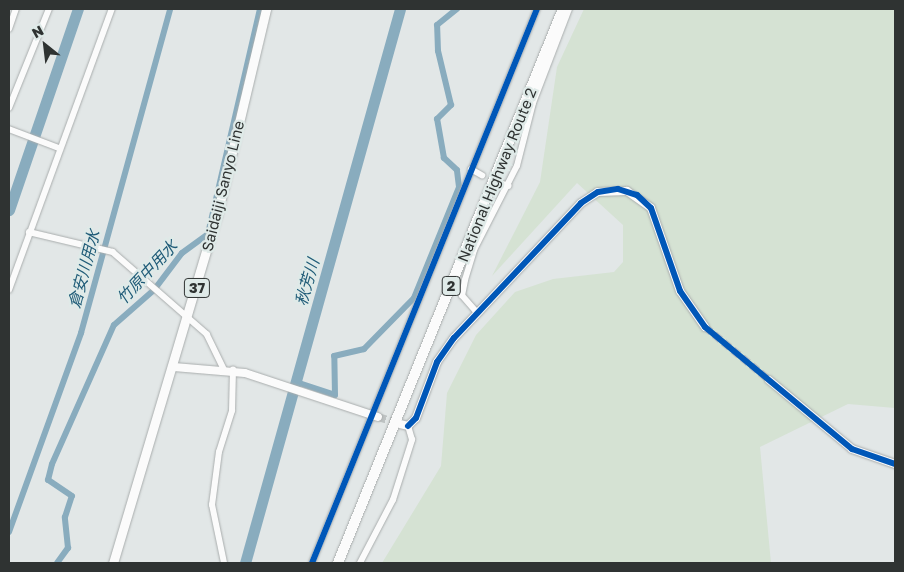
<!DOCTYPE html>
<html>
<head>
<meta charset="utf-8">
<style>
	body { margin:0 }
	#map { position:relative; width:904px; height:572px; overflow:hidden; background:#e2e7e7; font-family:"Golos Text","Noto Sans JP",sans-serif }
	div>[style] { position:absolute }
	.green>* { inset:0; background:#d5e2d3 }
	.canal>* { height:6px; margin:-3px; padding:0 3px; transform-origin:3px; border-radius:3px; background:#89acbe }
	.river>* { height:11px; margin:-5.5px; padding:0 5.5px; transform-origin:5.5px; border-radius:5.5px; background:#89acbe }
	.secondary-tunnel>* { height:8px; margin-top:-4px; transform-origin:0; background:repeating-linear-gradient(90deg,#bec3c3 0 8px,transparent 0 12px) }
	.roads { filter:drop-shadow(0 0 1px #a9adad) drop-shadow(0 0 1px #a9adad) }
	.street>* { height:5.5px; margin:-2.75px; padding:0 2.75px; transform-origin:2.75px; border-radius:2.75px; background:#fbfbfb }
	.secondary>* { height:8px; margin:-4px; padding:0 4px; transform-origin:4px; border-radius:4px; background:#fbfbfb }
	.primary>* { height:9px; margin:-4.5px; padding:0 4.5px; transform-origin:4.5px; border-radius:4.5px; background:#fbfbfb }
	.highway>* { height:10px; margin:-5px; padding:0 5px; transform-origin:5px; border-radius:5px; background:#fbfbfb }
	.cycleway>* { height:6px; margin:-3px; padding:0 3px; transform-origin:3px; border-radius:3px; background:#0057b8 }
	span { translate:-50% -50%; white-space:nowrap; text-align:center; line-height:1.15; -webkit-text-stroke:4.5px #dfeae8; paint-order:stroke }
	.shield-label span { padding:1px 4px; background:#dfeae8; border:1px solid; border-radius:4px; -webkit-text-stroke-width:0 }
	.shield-label { font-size:14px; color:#2f3332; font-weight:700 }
	.street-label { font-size:15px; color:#2f3332 }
	.water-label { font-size:16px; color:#205c78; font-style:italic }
	.frame { position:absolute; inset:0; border:10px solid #2f3332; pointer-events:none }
	.north { position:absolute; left:20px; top:20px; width:50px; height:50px; -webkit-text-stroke:4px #dfeae8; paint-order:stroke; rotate:331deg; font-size:14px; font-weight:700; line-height:20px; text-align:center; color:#2f3332 }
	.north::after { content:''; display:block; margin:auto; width:18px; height:22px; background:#2f3332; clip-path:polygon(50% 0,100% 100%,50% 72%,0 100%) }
</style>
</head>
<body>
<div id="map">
	<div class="green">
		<i style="clip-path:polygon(584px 9px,895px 9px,895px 408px,848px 404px,760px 447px,771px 563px,382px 563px,441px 466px,447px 393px,476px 335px,515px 292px,553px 279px,614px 272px,623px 262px,623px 225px,577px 183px,492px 276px,540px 182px,557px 67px)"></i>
	</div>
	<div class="canal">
		<i style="left:296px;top:382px;width:41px;rotate:18.4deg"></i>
		<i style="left:335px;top:395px;width:39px;rotate:-91deg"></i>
		<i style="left:334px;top:356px;width:31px;rotate:-13deg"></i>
		<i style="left:364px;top:349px;width:71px;rotate:-45.6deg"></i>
		<i style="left:414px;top:298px;width:120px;rotate:-67.9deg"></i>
		<i style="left:459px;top:187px;width:17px;rotate:-97deg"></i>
		<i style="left:457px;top:170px;width:18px;rotate:-137deg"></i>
		<i style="left:444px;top:158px;width:40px;rotate:-100deg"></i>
		<i style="left:437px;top:119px;width:20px;rotate:-45deg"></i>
		<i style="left:451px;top:105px;width:56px;rotate:-103.5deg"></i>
		<i style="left:438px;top:51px;width:26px;rotate:-92deg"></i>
		<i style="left:437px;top:25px;width:26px;rotate:-39deg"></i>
		<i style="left:9px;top:532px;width:212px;rotate:-70.1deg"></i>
		<i style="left:81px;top:333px;width:336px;rotate:-74.6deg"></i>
		<i style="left:57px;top:563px;width:19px;rotate:-54deg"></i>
		<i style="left:68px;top:548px;width:31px;rotate:-96deg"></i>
		<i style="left:65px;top:517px;width:22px;rotate:-72deg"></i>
		<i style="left:72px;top:496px;width:29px;rotate:-146deg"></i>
		<i style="left:48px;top:480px;width:16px;rotate:-76deg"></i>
		<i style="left:52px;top:464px;width:152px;rotate:-66deg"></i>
		<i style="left:114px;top:325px;width:53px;rotate:-41.2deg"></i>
		<i style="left:154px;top:290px;width:46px;rotate:-52.9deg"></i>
		<i style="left:182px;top:253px;width:32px;rotate:-36deg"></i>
		<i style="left:208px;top:234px;width:231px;rotate:-77deg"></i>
	</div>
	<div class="river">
		<i style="left:9px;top:210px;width:213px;rotate:-71.1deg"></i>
		<i style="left:245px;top:563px;width:575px;rotate:-74.37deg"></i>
	</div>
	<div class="secondary-tunnel">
		<i style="left:705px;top:327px;width:83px;rotate:39.6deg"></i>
		<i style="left:378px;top:417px;width:21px;rotate:17deg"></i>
	</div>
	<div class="roads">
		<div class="street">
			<i style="left:9px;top:29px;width:21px;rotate:-71deg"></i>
			<i style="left:9px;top:108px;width:107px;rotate:-68deg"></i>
			<i style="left:9px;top:129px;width:53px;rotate:20.8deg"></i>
			<i style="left:471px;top:169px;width:13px;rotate:29deg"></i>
			<i style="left:500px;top:183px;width:9px;rotate:18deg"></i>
			<i style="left:29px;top:232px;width:86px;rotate:13.4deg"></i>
			<i style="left:113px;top:252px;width:125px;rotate:41.1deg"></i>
			<i style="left:207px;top:334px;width:39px;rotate:64deg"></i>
			<i style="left:9px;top:290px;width:299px;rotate:-69.9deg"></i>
			<i style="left:477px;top:313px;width:23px;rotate:-131deg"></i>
			<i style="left:462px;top:296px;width:16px;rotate:-79deg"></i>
			<i style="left:465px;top:280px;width:31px;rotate:-73deg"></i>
			<i style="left:474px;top:250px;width:94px;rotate:-62.9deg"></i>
			<i style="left:517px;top:166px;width:65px;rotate:-75.7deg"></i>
			<i style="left:533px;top:103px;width:101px;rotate:-69deg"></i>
			<i style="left:224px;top:563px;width:59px;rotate:-101.7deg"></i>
			<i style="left:212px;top:505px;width:53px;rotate:-82.5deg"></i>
			<i style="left:219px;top:452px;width:43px;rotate:-72.4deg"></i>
			<i style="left:232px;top:411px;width:41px;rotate:-88.6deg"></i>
			<i style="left:312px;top:563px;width:598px;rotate:-67.9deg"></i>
			<i style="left:360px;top:563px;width:71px;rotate:-62.4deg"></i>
			<i style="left:393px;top:500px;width:63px;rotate:-72.4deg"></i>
			<i style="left:412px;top:440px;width:15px;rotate:-106deg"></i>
		</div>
		<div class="secondary">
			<i style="left:174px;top:367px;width:71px;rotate:4.8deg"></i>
			<i style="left:245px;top:373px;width:140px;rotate:18.3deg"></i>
			<i style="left:769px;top:380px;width:108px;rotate:39.7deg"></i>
			<i style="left:852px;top:449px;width:46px;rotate:19.2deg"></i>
			<i style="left:400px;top:424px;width:8px;rotate:14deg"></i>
			<i style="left:408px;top:426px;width:11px;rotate:-45deg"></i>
			<i style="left:416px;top:418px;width:60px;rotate:-69.4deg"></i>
			<i style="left:437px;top:362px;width:29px;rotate:-55deg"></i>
			<i style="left:454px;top:338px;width:185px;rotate:-46.7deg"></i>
			<i style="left:581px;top:203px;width:20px;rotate:-33deg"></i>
			<i style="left:598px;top:192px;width:29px;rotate:-2deg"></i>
			<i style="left:627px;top:191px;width:29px;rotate:35deg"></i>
			<i style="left:651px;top:208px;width:88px;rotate:70.7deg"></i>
			<i style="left:680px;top:291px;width:44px;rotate:55.2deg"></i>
		</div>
		<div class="primary">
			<i style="left:113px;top:563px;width:363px;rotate:-73.4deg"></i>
			<i style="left:217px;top:215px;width:212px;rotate:-76.6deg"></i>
		</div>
		<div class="highway">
			<i style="left:338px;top:563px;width:598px;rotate:-67.9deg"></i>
		</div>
	</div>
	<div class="cycleway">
		<i style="left:408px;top:426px;width:11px;rotate:-45deg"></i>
		<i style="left:416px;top:418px;width:60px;rotate:-69.4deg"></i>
		<i style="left:437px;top:362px;width:29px;rotate:-55deg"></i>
		<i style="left:454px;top:338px;width:185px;rotate:-46.7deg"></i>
		<i style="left:581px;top:203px;width:20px;rotate:-33deg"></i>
		<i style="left:598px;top:192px;width:20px;rotate:-9deg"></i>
		<i style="left:618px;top:189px;width:20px;rotate:18deg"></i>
		<i style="left:637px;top:195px;width:19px;rotate:43deg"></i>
		<i style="left:651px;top:208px;width:88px;rotate:70.7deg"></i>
		<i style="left:680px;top:291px;width:44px;rotate:55.2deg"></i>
		<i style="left:705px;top:327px;width:191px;rotate:39.7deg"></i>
		<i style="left:852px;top:449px;width:46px;rotate:19.2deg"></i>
		<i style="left:312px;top:563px;width:598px;rotate:-67.9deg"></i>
	</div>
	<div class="shield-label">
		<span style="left:451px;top:286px">2</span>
		<span style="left:197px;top:288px">37</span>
	</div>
	<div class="street-label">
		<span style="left:497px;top:175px;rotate:-68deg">National Highway Route 2</span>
		<span style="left:223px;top:186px;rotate:-76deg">Saidaiji Sanyo Line</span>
	</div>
	<div class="water-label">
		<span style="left:84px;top:269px;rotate:-75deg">倉安川用水</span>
		<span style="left:147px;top:272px;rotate:-47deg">竹原中用水</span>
		<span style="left:307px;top:282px;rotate:-74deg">秋芳川</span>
	</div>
	<div class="frame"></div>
	<div class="north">N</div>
</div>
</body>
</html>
